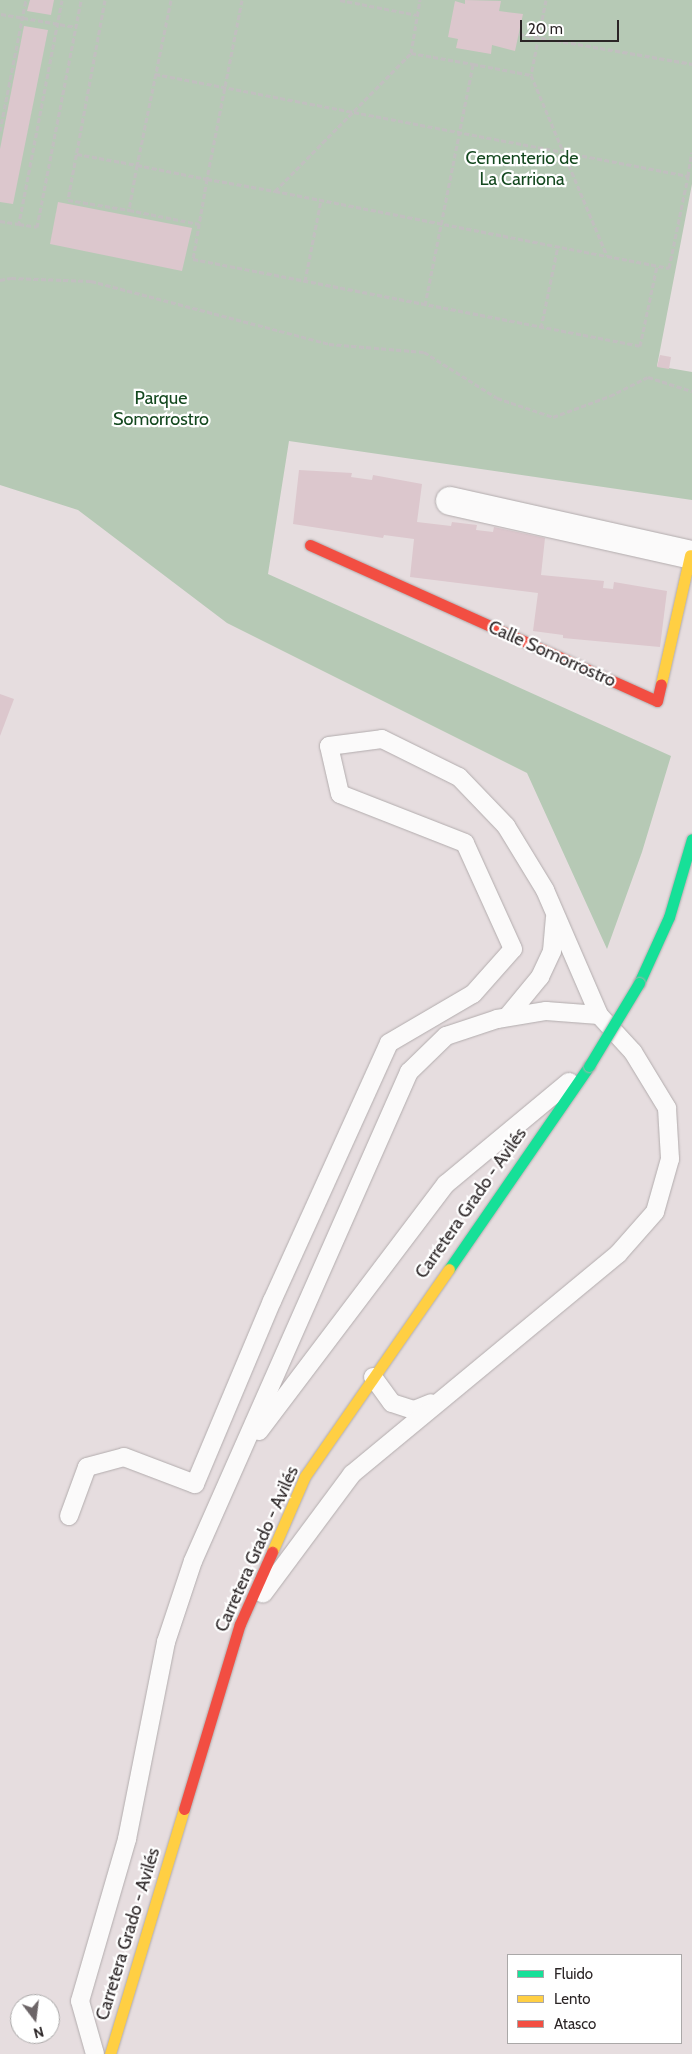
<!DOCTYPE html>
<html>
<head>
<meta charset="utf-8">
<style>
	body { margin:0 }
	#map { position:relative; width:692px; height:2054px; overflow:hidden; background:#e6dddf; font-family:Cabin,sans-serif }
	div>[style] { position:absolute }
	.green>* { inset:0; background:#b6c9b5 }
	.building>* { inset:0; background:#dcc7cd }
	.path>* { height:3px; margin-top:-1.5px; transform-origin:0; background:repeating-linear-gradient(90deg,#c1bfbf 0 5px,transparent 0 7.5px) }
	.roads { filter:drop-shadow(0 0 1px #b2acad) drop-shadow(0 0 1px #b2acad) }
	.lane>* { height:18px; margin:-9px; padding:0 9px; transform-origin:9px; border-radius:9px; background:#fbfafa }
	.street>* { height:28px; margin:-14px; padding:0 14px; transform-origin:14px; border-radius:14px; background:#fbfafa }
	.fast>* { height:11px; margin:-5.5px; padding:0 5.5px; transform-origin:5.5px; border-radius:5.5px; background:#16e098 }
	.slow>* { height:11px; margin:-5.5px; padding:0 5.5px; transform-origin:5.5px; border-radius:5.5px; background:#ffcf43 }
	.jam>* { height:11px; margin:-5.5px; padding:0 5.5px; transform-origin:5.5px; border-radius:5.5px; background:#f24e42 }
	.bridges { filter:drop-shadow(0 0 1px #b2acad) drop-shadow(0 0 1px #b2acad) }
	.fast-bridge>* { height:11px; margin:-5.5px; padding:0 5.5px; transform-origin:5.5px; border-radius:5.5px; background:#16e098 }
	span { translate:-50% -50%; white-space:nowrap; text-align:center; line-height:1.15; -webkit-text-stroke:4.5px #fff; paint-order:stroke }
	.park-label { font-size:18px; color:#14481f }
	.street-label { font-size:18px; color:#2b2526 }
	.legend { position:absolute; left:507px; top:1954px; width:175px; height:90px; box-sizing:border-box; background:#fff; border:1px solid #aaa8a8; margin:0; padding:6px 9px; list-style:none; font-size:15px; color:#2b2526 }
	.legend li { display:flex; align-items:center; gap:10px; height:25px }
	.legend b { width:25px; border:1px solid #aaa8a8 }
	.north { position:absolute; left:10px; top:1994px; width:50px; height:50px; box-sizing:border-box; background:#fff; border:1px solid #aaa8a8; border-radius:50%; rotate:165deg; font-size:14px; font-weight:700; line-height:20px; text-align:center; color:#2b2526 }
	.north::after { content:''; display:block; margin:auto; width:18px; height:22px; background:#6c6567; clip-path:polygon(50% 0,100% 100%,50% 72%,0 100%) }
	.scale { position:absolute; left:520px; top:20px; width:99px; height:22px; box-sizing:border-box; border:2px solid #2b2526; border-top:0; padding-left:6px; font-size:15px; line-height:18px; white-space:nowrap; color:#2b2526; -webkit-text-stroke:4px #fff; paint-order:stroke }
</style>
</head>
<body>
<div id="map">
	<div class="green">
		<i style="clip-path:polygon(0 0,692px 0,692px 184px,657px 366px,692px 372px,692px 500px,289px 441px,268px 574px,671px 756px,642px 852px,607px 949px,527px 773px,227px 623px,78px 510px,0 485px)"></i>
	</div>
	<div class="building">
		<i style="clip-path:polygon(30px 0,54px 0,51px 15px,27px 11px)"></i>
		<i style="clip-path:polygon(465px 0,501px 1px,499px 11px,523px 14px,515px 51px,492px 45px,491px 54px,456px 48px,458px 39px,448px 37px,455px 1px,465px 4px)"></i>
		<i style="clip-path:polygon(24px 26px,48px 30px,13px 204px,0 202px,0 149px)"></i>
		<i style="clip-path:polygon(58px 202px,192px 228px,182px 271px,50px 244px)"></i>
		<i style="clip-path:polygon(660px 355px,671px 357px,669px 369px,657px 367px)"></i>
		<i style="clip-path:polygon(299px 470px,352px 473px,351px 477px,372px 480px,373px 475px,422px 484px,417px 522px,451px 526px,452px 522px,477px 525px,476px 530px,493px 532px,494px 527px,545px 538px,541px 575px,604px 581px,603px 588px,613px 589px,614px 582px,667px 591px,660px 647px,563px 638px,563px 635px,533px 631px,538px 593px,410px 577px,414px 539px,384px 535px,383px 538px,293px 524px)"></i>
		<i style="clip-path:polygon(0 694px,14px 699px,0 736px)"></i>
	</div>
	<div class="path">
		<i style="left:62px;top:0;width:228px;rotate:100.9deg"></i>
		<i style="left:19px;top:224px;width:18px;rotate:9deg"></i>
		<i style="left:37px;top:227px;width:231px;rotate:-79deg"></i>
		<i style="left:105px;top:0;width:203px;rotate:100.5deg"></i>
		<i style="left:68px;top:200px;width:62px;rotate:9.3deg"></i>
		<i style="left:171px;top:0;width:168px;rotate:101.6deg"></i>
		<i style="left:137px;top:165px;width:71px;rotate:11.3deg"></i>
		<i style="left:207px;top:179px;width:81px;rotate:99.9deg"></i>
		<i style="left:193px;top:259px;width:455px;rotate:11deg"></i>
		<i style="left:640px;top:346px;width:82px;rotate:-78deg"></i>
		<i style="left:242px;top:0;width:182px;rotate:101.1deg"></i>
		<i style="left:207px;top:179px;width:69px;rotate:10deg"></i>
		<i style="left:275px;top:191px;width:194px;rotate:-45.4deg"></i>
		<i style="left:411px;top:53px;width:54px;rotate:-80.4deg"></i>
		<i style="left:340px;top:0;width:78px;rotate:11deg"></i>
		<i style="left:546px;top:0;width:76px;rotate:101.3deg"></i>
		<i style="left:531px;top:75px;width:196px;rotate:67.2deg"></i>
		<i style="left:607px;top:256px;width:63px;rotate:11deg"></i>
		<i style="left:669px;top:268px;width:94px;rotate:-78.3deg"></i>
		<i style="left:1px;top:14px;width:76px;rotate:9.8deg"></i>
		<i style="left:519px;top:34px;width:176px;rotate:9.8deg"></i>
		<i style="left:411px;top:53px;width:63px;rotate:10.1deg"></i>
		<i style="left:155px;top:74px;width:543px;rotate:10.83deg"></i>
		<i style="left:688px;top:176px;width:24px;rotate:-81deg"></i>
		<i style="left:0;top:131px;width:134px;rotate:-78.8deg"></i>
		<i style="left:77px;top:154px;width:61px;rotate:10.4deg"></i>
		<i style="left:137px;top:165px;width:46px;rotate:100.1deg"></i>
		<i style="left:129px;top:210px;width:71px;rotate:11.3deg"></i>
		<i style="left:275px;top:191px;width:337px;rotate:11.1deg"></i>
		<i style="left:0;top:221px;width:19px;rotate:9deg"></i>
		<i style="left:0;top:280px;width:11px;rotate:-10deg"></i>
		<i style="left:11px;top:278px;width:80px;rotate:2.1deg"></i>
		<i style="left:91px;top:281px;width:246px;rotate:14.8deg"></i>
		<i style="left:329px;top:344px;width:95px;rotate:4.8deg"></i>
		<i style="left:424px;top:352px;width:86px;rotate:32.2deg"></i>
		<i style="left:497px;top:398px;width:59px;rotate:18.7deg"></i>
		<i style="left:553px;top:417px;width:61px;rotate:-20.2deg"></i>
		<i style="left:610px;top:396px;width:42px;rotate:-26.6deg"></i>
		<i style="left:648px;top:377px;width:46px;rotate:17.7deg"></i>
		<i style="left:305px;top:281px;width:83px;rotate:-78.8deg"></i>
		<i style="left:425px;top:305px;width:246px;rotate:-78.7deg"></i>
		<i style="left:473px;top:64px;width:59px;rotate:10.7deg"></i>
		<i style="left:541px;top:328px;width:84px;rotate:-78.3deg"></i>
	</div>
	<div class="roads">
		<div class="lane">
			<i style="left:507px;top:1017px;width:52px;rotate:-50.5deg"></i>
			<i style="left:540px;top:977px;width:29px;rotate:-65deg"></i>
			<i style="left:552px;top:951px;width:33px;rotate:-85deg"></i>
			<i style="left:373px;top:1377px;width:32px;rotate:54deg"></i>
			<i style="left:392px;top:1403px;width:23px;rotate:18deg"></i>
			<i style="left:414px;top:1410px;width:18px;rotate:-22deg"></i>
			<i style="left:259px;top:1431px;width:310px;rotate:-52.9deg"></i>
			<i style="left:446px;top:1184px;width:160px;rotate:-39.7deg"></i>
			<i style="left:69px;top:1516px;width:52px;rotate:-69.8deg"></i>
			<i style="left:87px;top:1467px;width:38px;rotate:-15deg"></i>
			<i style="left:124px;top:1457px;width:76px;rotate:20.8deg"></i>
			<i style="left:195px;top:1484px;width:199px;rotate:-67.2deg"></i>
			<i style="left:272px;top:1301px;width:283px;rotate:-65.6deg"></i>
			<i style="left:389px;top:1043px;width:97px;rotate:-30.3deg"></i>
			<i style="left:473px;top:994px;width:60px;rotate:-48.4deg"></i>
			<i style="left:513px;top:949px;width:116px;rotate:-114.4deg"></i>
			<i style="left:465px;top:843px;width:134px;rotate:-158.6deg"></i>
			<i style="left:340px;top:794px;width:49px;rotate:-102.9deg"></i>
			<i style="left:329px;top:746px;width:53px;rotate:-7.5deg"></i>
			<i style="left:382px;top:739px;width:86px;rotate:26.3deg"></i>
			<i style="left:459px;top:777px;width:68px;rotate:46.2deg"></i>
			<i style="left:506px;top:826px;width:75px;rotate:58.6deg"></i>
			<i style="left:545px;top:890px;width:136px;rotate:66.6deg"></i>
			<i style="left:599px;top:1015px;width:50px;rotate:47.4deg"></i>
			<i style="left:633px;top:1052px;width:66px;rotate:58.7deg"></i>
			<i style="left:667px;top:1108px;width:51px;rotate:86.6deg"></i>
			<i style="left:670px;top:1159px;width:55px;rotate:105.8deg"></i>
			<i style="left:655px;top:1212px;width:56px;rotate:131.4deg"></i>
			<i style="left:618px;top:1254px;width:345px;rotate:140.4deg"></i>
			<i style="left:352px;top:1474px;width:149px;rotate:126.6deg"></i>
			<i style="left:95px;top:2054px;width:55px;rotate:-105.8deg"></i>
			<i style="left:80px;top:2001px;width:169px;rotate:-73.8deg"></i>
			<i style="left:127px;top:1839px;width:201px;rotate:-78.8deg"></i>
			<i style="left:166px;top:1642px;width:85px;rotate:-71.6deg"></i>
			<i style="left:193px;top:1561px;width:535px;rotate:-66.17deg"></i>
			<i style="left:409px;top:1072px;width:52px;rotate:-44.2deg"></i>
			<i style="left:446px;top:1036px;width:54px;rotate:-18.4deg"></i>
			<i style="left:497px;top:1019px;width:50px;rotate:-9.3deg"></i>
			<i style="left:546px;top:1011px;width:53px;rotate:4.3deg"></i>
		</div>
		<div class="street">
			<i style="left:450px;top:501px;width:248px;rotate:12.6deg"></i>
		</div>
		<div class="fast">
			<i style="left:639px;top:983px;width:72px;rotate:-65.6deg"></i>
			<i style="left:669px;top:917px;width:81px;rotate:-73.6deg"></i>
			<i style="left:449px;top:1269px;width:247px;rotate:-55.4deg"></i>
		</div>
		<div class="slow">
			<i style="left:661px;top:684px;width:132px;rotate:-77.3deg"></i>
			<i style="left:272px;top:1552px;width:83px;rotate:-66.5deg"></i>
			<i style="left:305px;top:1476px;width:252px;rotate:-55.2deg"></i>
			<i style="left:110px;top:2054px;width:256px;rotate:-73.2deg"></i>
		</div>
		<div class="jam">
			<i style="left:310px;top:545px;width:380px;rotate:24.2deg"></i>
			<i style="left:657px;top:701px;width:17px;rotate:-77deg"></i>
			<i style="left:184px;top:1809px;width:193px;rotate:-73.2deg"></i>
			<i style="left:240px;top:1624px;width:79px;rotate:-66deg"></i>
		</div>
	</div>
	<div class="bridges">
		<div class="fast-bridge">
			<i style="left:589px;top:1066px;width:97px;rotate:-58.9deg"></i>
		</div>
	</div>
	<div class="park-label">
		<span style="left:522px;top:169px">Cementerio de<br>La Carriona</span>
		<span style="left:161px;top:409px">Parque<br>Somorrostro</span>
	</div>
	<div class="street-label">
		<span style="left:552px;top:654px;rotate:24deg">Calle Somorrostro</span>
		<span style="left:471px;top:1203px;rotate:-55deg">Carretera Grado - Avilés</span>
		<span style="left:257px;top:1549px;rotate:-66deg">Carretera Grado - Avilés</span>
		<span style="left:128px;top:1934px;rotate:-73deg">Carretera Grado - Avilés</span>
	</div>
	<ul class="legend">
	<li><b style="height:6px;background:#16e098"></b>Fluido</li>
	<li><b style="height:6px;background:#ffcf43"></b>Lento</li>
	<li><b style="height:6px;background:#f24e42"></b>Atasco</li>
	</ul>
	<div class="north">N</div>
	<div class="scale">20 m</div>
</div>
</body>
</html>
